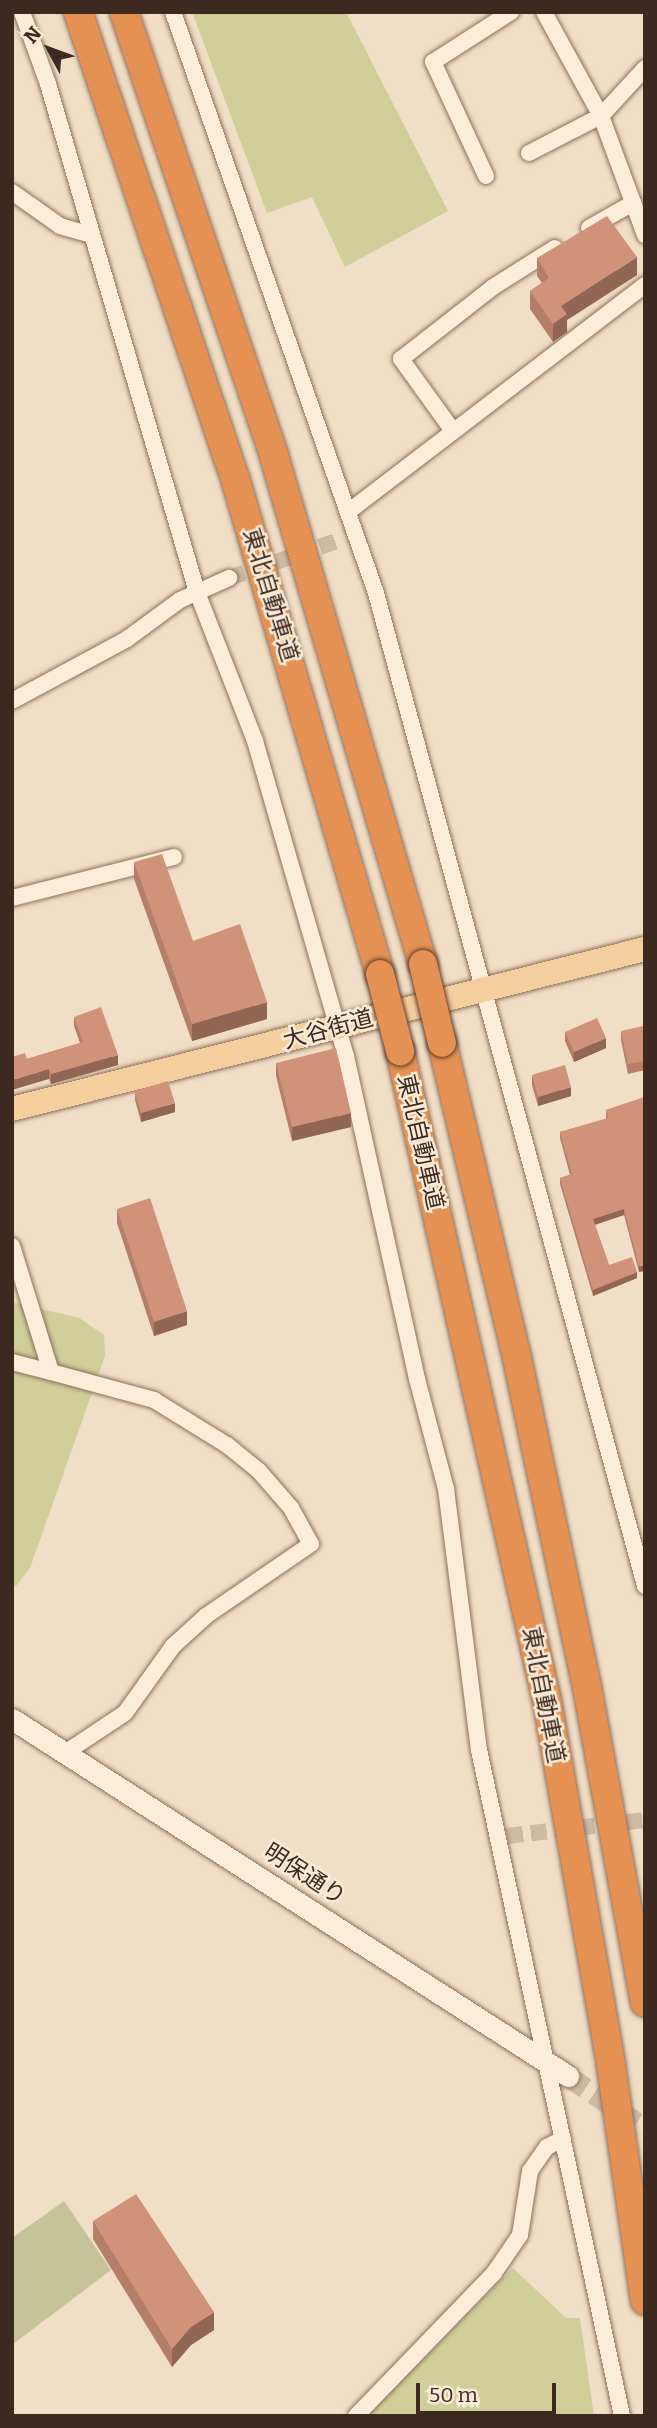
<!DOCTYPE html>
<html>
<head>
<meta charset="utf-8">
<style>
	body { margin:0 }
	#map { position:relative; width:657px; height:2428px; overflow:hidden; background:#f1dec6; font-family:Bitter,"Noto Sans JP",serif }
	div>[style] { position:absolute }
	.green>* { inset:0; background:#d0cf99 }
	.cemetery>* { inset:0; background:#c5c498 }
	.street-tunnel>* { height:16px; margin-top:-8px; transform-origin:0; background:repeating-linear-gradient(90deg,#cdbaa5 0 16px,transparent 0 24px) }
	.secondary-tunnel>* { height:21px; margin-top:-10.5px; transform-origin:0; background:repeating-linear-gradient(90deg,#cdbaa5 0 21px,transparent 0 31px) }
	.roads { filter:drop-shadow(0 0 2px #8e6f5a) drop-shadow(0 0 2px #8e6f5a) }
	.street>* { height:16px; margin:-8px; padding:0 8px; transform-origin:8px; border-radius:8px; background:#fbedda }
	.secondary>* { height:21px; margin:-10.5px; padding:0 10.5px; transform-origin:10.5px; border-radius:10.5px; background:#fbedda }
	.primary>* { height:24px; margin:-12px; padding:0 12px; transform-origin:12px; border-radius:12px; background:#f5ce9d }
	.highway>* { height:28px; margin:-14px; padding:0 14px; transform-origin:14px; border-radius:14px; background:#e49153 }
	.bridges { filter:drop-shadow(0 0 2px #5c3d2e) drop-shadow(0 0 2px #5c3d2e) }
	.highway-bridge>* { height:28px; margin:-14px; padding:0 14px; transform-origin:14px; border-radius:14px; background:#e49153 }
	.wall>* { inset:0; background:#b47e69 }
	.shaded-wall>* { inset:0; background:#926655 }
	.building>* { inset:0; background:#d1927a }
	span { translate:-50% -50%; white-space:nowrap; text-align:center; line-height:1.15; -webkit-text-stroke:5px #f8ead6; paint-order:stroke }
	.street-label { font-size:23px; color:#3d291f }
	.frame { position:absolute; inset:0; border:14px solid #3d291f; pointer-events:none }
	.north { position:absolute; left:14px; top:14px; width:70px; height:70px; -webkit-text-stroke:5px #f8ead6; paint-order:stroke; rotate:311deg; font-size:19px; font-weight:700; line-height:28px; text-align:center; color:#3d291f }
	.north::after { content:''; display:block; margin:auto; width:24px; height:32px; background:#3d291f; clip-path:polygon(50% 0,100% 100%,50% 72%,0 100%) }
	.scale { position:absolute; left:416px; top:2383px; width:140px; height:32px; box-sizing:border-box; border:4px solid #3d291f; border-top:0; padding-left:9px; font-size:21px; line-height:24px; white-space:nowrap; color:#3d291f; -webkit-text-stroke:5px #f8ead6; paint-order:stroke }
</style>
</head>
<body>
<div id="map">
	<div class="green">
		<i style="clip-path:polygon(192px 12px,346px 12px,448px 211px,345px 267px,312px 197px,267px 213px)"></i>
		<i style="clip-path:polygon(12px 1302px,79px 1318px,104px 1335px,105px 1356px,30px 1568px,16px 1586px,12px 1585px)"></i>
		<i style="clip-path:polygon(513px 2268px,566px 2318px,580px 2318px,594px 2416px,367px 2416px)"></i>
	</div>
	<div class="cemetery">
		<i style="clip-path:polygon(64px 2201px,111px 2270px,12px 2345px,12px 2238px)"></i>
	</div>
	<div class="street-tunnel">
		<i style="left:229px;top:578px;width:117px;rotate:-18.9deg"></i>
		<i style="left:507px;top:1836px;width:139px;rotate:-6.6deg"></i>
	</div>
	<div class="secondary-tunnel">
		<i style="left:568px;top:2076px;width:93px;rotate:34deg"></i>
	</div>
	<div class="roads">
		<div class="street">
			<i style="left:22px;top:12px;width:77px;rotate:70.1deg"></i>
			<i style="left:48px;top:84px;width:529px;rotate:73.65deg"></i>
			<i style="left:197px;top:592px;width:160px;rotate:68.7deg"></i>
			<i style="left:255px;top:741px;width:328px;rotate:73.9deg"></i>
			<i style="left:346px;top:1056px;width:331px;rotate:77.6deg"></i>
			<i style="left:417px;top:1379px;width:114px;rotate:75.2deg"></i>
			<i style="left:446px;top:1489px;width:263px;rotate:82.8deg"></i>
			<i style="left:479px;top:1750px;width:681px;rotate:77.88deg"></i>
			<i style="left:173px;top:12px;width:615px;rotate:70.74deg"></i>
			<i style="left:376px;top:593px;width:1029px;rotate:74.84deg"></i>
			<i style="left:544px;top:12px;width:119px;rotate:61.3deg"></i>
			<i style="left:601px;top:116px;width:127px;rotate:69.7deg"></i>
			<i style="left:529px;top:153px;width:81px;rotate:-27.2deg"></i>
			<i style="left:601px;top:116px;width:65px;rotate:-47.5deg"></i>
			<i style="left:486px;top:176px;width:126px;rotate:-114.9deg"></i>
			<i style="left:433px;top:62px;width:93px;rotate:-32.7deg"></i>
			<i style="left:12px;top:192px;width:59px;rotate:35.3deg"></i>
			<i style="left:60px;top:226px;width:33px;rotate:16deg"></i>
			<i style="left:589px;top:228px;width:51px;rotate:-29.6deg"></i>
			<i style="left:453px;top:431px;width:89px;rotate:-125.8deg"></i>
			<i style="left:401px;top:359px;width:117px;rotate:-38deg"></i>
			<i style="left:493px;top:287px;width:73px;rotate:-32.2deg"></i>
			<i style="left:348px;top:512px;width:374px;rotate:-37.4deg"></i>
			<i style="left:12px;top:701px;width:131px;rotate:-28.3deg"></i>
			<i style="left:127px;top:639px;width:66px;rotate:-36.3deg"></i>
			<i style="left:180px;top:600px;width:54px;rotate:-24.2deg"></i>
			<i style="left:12px;top:898px;width:167px;rotate:-14.2deg"></i>
			<i style="left:12px;top:1246px;width:132px;rotate:72.8deg"></i>
			<i style="left:51px;top:1372px;width:107px;rotate:15.2deg"></i>
			<i style="left:154px;top:1400px;width:86px;rotate:31.7deg"></i>
			<i style="left:227px;top:1445px;width:41px;rotate:39.1deg"></i>
			<i style="left:259px;top:1471px;width:49px;rotate:49.1deg"></i>
			<i style="left:291px;top:1508px;width:41px;rotate:60.9deg"></i>
			<i style="left:311px;top:1544px;width:127px;rotate:145.6deg"></i>
			<i style="left:206px;top:1616px;width:45px;rotate:137.7deg"></i>
			<i style="left:173px;top:1646px;width:82px;rotate:125.6deg"></i>
			<i style="left:125px;top:1713px;width:72px;rotate:146.3deg"></i>
			<i style="left:12px;top:1362px;width:40px;rotate:14.4deg"></i>
			<i style="left:356px;top:2416px;width:199px;rotate:-46deg"></i>
			<i style="left:494px;top:2273px;width:46px;rotate:-55.6deg"></i>
			<i style="left:520px;top:2235px;width:65px;rotate:-81.1deg"></i>
			<i style="left:530px;top:2171px;width:29px;rotate:-55deg"></i>
			<i style="left:547px;top:2147px;width:18px;rotate:-27deg"></i>
		</div>
		<div class="secondary">
			<i style="left:12px;top:1719px;width:661px;rotate:32.7deg"></i>
		</div>
		<div class="primary">
			<i style="left:12px;top:1109px;width:653px;rotate:-14.19deg"></i>
		</div>
		<div class="highway">
			<i style="left:78px;top:12px;width:492px;rotate:71.4deg"></i>
			<i style="left:235px;top:478px;width:517px;rotate:73.7deg"></i>
			<i style="left:124px;top:12px;width:469px;rotate:71.3deg"></i>
			<i style="left:274px;top:456px;width:529px;rotate:73.65deg"></i>
			<i style="left:442px;top:1043px;width:324px;rotate:76.6deg"></i>
			<i style="left:517px;top:1358px;width:336px;rotate:78deg"></i>
			<i style="left:587px;top:1687px;width:321px;rotate:79.6deg"></i>
			<i style="left:400px;top:1051px;width:666px;rotate:77.26deg"></i>
			<i style="left:547px;top:1701px;width:370px;rotate:80deg"></i>
			<i style="left:611px;top:2065px;width:238px;rotate:81.8deg"></i>
		</div>
	</div>
	<div class="bridges">
		<div class="highway-bridge">
			<i style="left:423px;top:964px;width:81px;rotate:76.5deg"></i>
			<i style="left:380px;top:974px;width:80px;rotate:75.4deg"></i>
		</div>
	</div>
	<div class="wall">
		<i style="clip-path:polygon(537px 258px,637px 275px,567px 320px,567px 332px,553px 342px,530px 309px,530px 291px,542px 283px,537px 276px)"></i>
		<i style="clip-path:polygon(134px 862px,193px 941px,267px 1019px,192px 1041px,134px 879px)"></i>
		<i style="clip-path:polygon(74px 1017px,118px 1065px,51px 1084px,49px 1079px,27px 1059px,80px 1043px,74px 1026px)"></i>
		<i style="clip-path:polygon(621px 1031px,645px 1032px,645px 1070px,628px 1074px,621px 1040px)"></i>
		<i style="clip-path:polygon(565px 1032px,606px 1048px,574px 1062px,565px 1041px)"></i>
		<i style="clip-path:polygon(276px 1063px,351px 1127px,292px 1141px,276px 1076px)"></i>
		<i style="clip-path:polygon(532px 1075px,571px 1096px,538px 1106px,532px 1085px)"></i>
		<i style="clip-path:polygon(135px 1091px,175px 1112px,141px 1122px,135px 1100px)"></i>
		<i style="clip-path:polygon(645px 1097px,639px 1272px,624px 1215px,595px 1225px,609px 1265px,637px 1278px,593px 1296px,560px 1184px,560px 1178px,570px 1175px,560px 1138px,560px 1132px,606px 1119px,606px 1110px)"></i>
		<i style="clip-path:polygon(117px 1209px,187px 1325px,154px 1336px,117px 1223px)"></i>
		<i style="clip-path:polygon(93px 2221px,214px 2330px,191px 2345px,172px 2367px,93px 2239px)"></i>
	</div>
	<div class="shaded-wall">
		<i style="clip-path:polygon(637px 257px,637px 275px,567px 320px,567px 332px,553px 342px,553px 324px,561px 306px)"></i>
		<i style="clip-path:polygon(267px 1002px,267px 1019px,192px 1041px,192px 1024px)"></i>
		<i style="clip-path:polygon(606px 1038px,606px 1048px,574px 1062px,574px 1052px)"></i>
		<i style="clip-path:polygon(118px 1055px,118px 1065px,51px 1084px,51px 1074px)"></i>
		<i style="clip-path:polygon(49px 1069px,49px 1079px,12px 1090px,12px 1080px)"></i>
		<i style="clip-path:polygon(571px 1087px,571px 1096px,538px 1106px,538px 1097px)"></i>
		<i style="clip-path:polygon(175px 1103px,175px 1112px,141px 1122px,141px 1113px)"></i>
		<i style="clip-path:polygon(351px 1113px,351px 1127px,292px 1141px,292px 1127px)"></i>
		<i style="clip-path:polygon(624px 1209px,624px 1215px,593px 1225px,593px 1219px)"></i>
		<i style="clip-path:polygon(645px 1265px,645px 1271px,639px 1272px,639px 1266px)"></i>
		<i style="clip-path:polygon(637px 1272px,637px 1278px,593px 1296px,593px 1290px)"></i>
		<i style="clip-path:polygon(187px 1311px,187px 1325px,154px 1336px,154px 1322px)"></i>
		<i style="clip-path:polygon(214px 2312px,214px 2330px,191px 2345px,172px 2367px,172px 2349px,191px 2327px)"></i>
	</div>
	<div class="building">
		<i style="clip-path:polygon(607px 216px,637px 257px,561px 306px,567px 314px,553px 324px,530px 291px,549px 278px,537px 258px)"></i>
		<i style="clip-path:polygon(162px 854px,193px 941px,240px 924px,267px 1002px,192px 1024px,134px 862px)"></i>
		<i style="clip-path:polygon(101px 1007px,118px 1055px,51px 1074px,49px 1069px,12px 1080px,12px 1057px,25px 1053px,27px 1059px,83px 1042px,74px 1017px)"></i>
		<i style="clip-path:polygon(597px 1018px,606px 1038px,574px 1052px,565px 1032px)"></i>
		<i style="clip-path:polygon(643px 1026px,645px 1032px,645px 1061px,628px 1064px,621px 1031px)"></i>
		<i style="clip-path:polygon(336px 1048px,351px 1113px,292px 1127px,276px 1063px)"></i>
		<i style="clip-path:polygon(565px 1065px,571px 1087px,538px 1097px,532px 1075px)"></i>
		<i style="clip-path:polygon(168px 1081px,175px 1103px,141px 1113px,135px 1091px)"></i>
		<i style="clip-path:polygon(645px 1097px,645px 1265px,639px 1266px,624px 1209px,593px 1219px,609px 1265px,632px 1257px,637px 1272px,593px 1290px,560px 1178px,572px 1174px,560px 1132px,608px 1118px,606px 1110px)"></i>
		<i style="clip-path:polygon(150px 1198px,187px 1311px,154px 1322px,117px 1209px)"></i>
		<i style="clip-path:polygon(136px 2194px,214px 2312px,191px 2327px,172px 2349px,93px 2221px)"></i>
	</div>
	<div class="street-label">
		<span style="left:271px;top:595px;rotate:73deg">東北自動車道</span>
		<span style="left:328px;top:1029px;rotate:-15deg">大谷街道</span>
		<span style="left:421px;top:1142px;rotate:77deg">東北自動車道</span>
		<span style="left:544px;top:1695px;rotate:79deg">東北自動車道</span>
		<span style="left:305px;top:1874px;rotate:33deg">明保通り</span>
	</div>
	<div class="frame"></div>
	<div class="north">N</div>
	<div class="scale">50 m</div>
</div>
</body>
</html>
